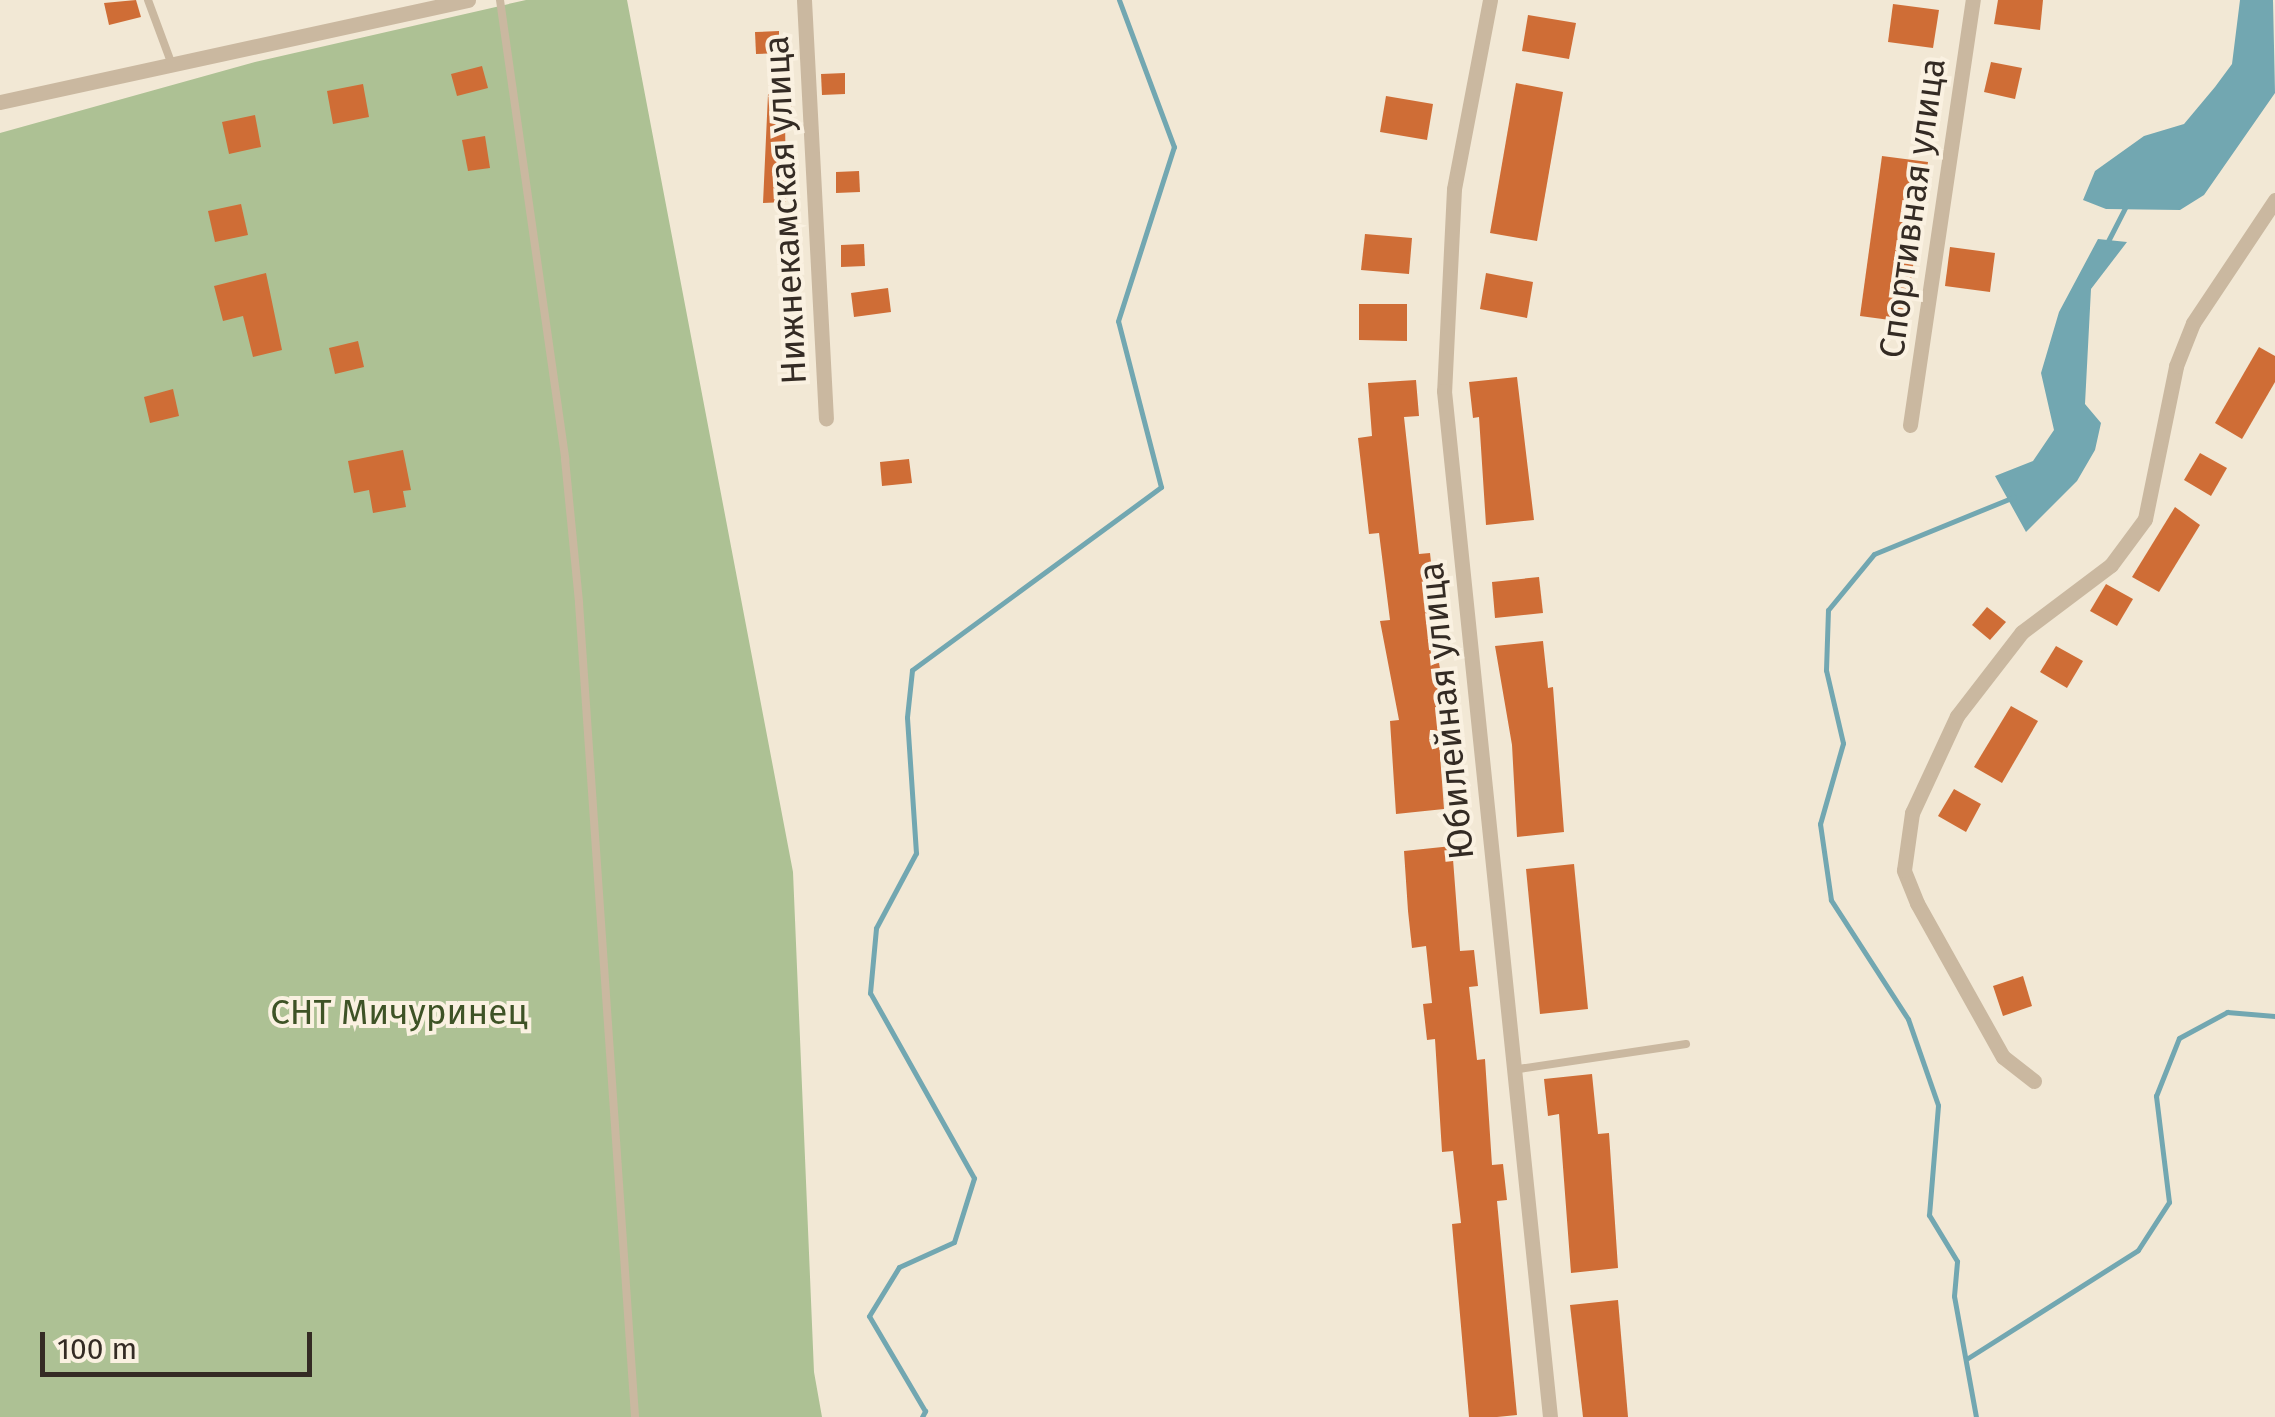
<!DOCTYPE html>
<html>
<head>
<meta charset="utf-8">
<style>
	body { margin:0 }
	#map { position:relative; width:2275px; height:1417px; overflow:hidden; background:#f2e8d5; font-family:"Fira Sans",sans-serif }
	div>[style] { position:absolute }
	.green>* { inset:0; background:#adc194 }
	.water>* { inset:0; background:#72a7b1 }
	.stream>* { height:5px; margin:-2.5px; padding:0 2.5px; transform-origin:2.5px; border-radius:2.5px; background:#72a7b1 }
	.building>* { inset:0; background:#cf6d36 }
	.lane>* { height:8px; margin:-4px; padding:0 4px; transform-origin:4px; border-radius:4px; background:#cab8a0 }
	.street>* { height:15px; margin:-7.5px; padding:0 7.5px; transform-origin:7.5px; border-radius:7.5px; background:#cab8a0 }
	span { translate:-50% -50%; white-space:nowrap; text-align:center; line-height:1.15; -webkit-text-stroke:8px #faf1e1; paint-order:stroke }
	.street-label { font-size:35px; color:#342b24 }
	.park-label { font-size:35px; color:#3e5326 }
	.scale { position:absolute; left:40px; top:1332px; width:272px; height:45px; box-sizing:border-box; border:5px solid #342b24; border-top:0; padding-left:12px; font-size:30px; line-height:35px; white-space:nowrap; color:#342b24; -webkit-text-stroke:8px #faf1e1; paint-order:stroke }
</style>
</head>
<body>
<div id="map">
	<div class="green">
		<i style="clip-path:polygon(526px 0,627px 0,793px 872px,814px 1372px,822px 1417px,0 1417px,0 133px,255px 62px)"></i>
	</div>
	<div class="water">
		<i style="clip-path:polygon(2240px 0,2273px 0,2275px 93px,2204px 195px,2180px 210px,2106px 209px,2083px 200px,2095px 171px,2144px 136px,2184px 124px,2215px 87px,2232px 64px)"></i>
		<i style="clip-path:polygon(2098px 239px,2127px 242px,2091px 289px,2085px 404px,2101px 423px,2095px 450px,2077px 481px,2026px 532px,1995px 476px,2033px 461px,2054px 430px,2041px 373px,2059px 312px)"></i>
	</div>
	<div class="stream">
		<i style="left:2107px;top:243px;width:44px;rotate:-62.9deg"></i>
		<i style="left:1968px;top:1358px;width:201px;rotate:-32.4deg"></i>
		<i style="left:2138px;top:1250px;width:57px;rotate:-57.1deg"></i>
		<i style="left:2169px;top:1202px;width:107px;rotate:-97deg"></i>
		<i style="left:2156px;top:1096px;width:62px;rotate:-68.4deg"></i>
		<i style="left:2179px;top:1038px;width:55px;rotate:-28.4deg"></i>
		<i style="left:2227px;top:1012px;width:48px;rotate:4.8deg"></i>
		<i style="left:922px;top:1417px;width:7px;rotate:-63deg"></i>
		<i style="left:925px;top:1411px;width:110px;rotate:-120.5deg"></i>
		<i style="left:869px;top:1316px;width:57px;rotate:-58.5deg"></i>
		<i style="left:899px;top:1267px;width:60px;rotate:-24.4deg"></i>
		<i style="left:954px;top:1242px;width:67px;rotate:-72.6deg"></i>
		<i style="left:974px;top:1178px;width:212px;rotate:-119.3deg"></i>
		<i style="left:870px;top:993px;width:65px;rotate:-84.7deg"></i>
		<i style="left:876px;top:928px;width:85px;rotate:-61.9deg"></i>
		<i style="left:916px;top:853px;width:136px;rotate:-93.8deg"></i>
		<i style="left:907px;top:717px;width:47px;rotate:-83.9deg"></i>
		<i style="left:912px;top:670px;width:309px;rotate:-36.3deg"></i>
		<i style="left:1161px;top:487px;width:171px;rotate:-104.5deg"></i>
		<i style="left:1118px;top:321px;width:183px;rotate:-72.2deg"></i>
		<i style="left:1174px;top:147px;width:157px;rotate:-110.5deg"></i>
		<i style="left:1976px;top:1417px;width:123px;rotate:-100.3deg"></i>
		<i style="left:1954px;top:1296px;width:35px;rotate:-85deg"></i>
		<i style="left:1957px;top:1261px;width:54px;rotate:-121.3deg"></i>
		<i style="left:1929px;top:1215px;width:110px;rotate:-85.3deg"></i>
		<i style="left:1938px;top:1105px;width:91px;rotate:-109.2deg"></i>
		<i style="left:1908px;top:1019px;width:142px;rotate:-122.9deg"></i>
		<i style="left:1831px;top:900px;width:77px;rotate:-98.2deg"></i>
		<i style="left:1820px;top:824px;width:84px;rotate:-74.1deg"></i>
		<i style="left:1843px;top:743px;width:75px;rotate:-103.1deg"></i>
		<i style="left:1826px;top:670px;width:60px;rotate:-88.1deg"></i>
		<i style="left:1828px;top:610px;width:72px;rotate:-50.6deg"></i>
		<i style="left:1874px;top:554px;width:151px;rotate:-22.2deg"></i>
	</div>
	<div class="building">
		<i style="clip-path:polygon(136px 0,141px 17px,109px 25px,104px 3px)"></i>
		<i style="clip-path:polygon(1998px 0,2043px 0,2040px 30px,1994px 24px)"></i>
		<i style="clip-path:polygon(1893px 4px,1939px 10px,1933px 48px,1888px 42px)"></i>
		<i style="clip-path:polygon(1528px 15px,1576px 23px,1569px 59px,1522px 51px)"></i>
		<i style="clip-path:polygon(779px 31px,779px 53px,756px 54px,755px 32px)"></i>
		<i style="clip-path:polygon(1991px 62px,2022px 68px,2015px 99px,1984px 92px)"></i>
		<i style="clip-path:polygon(482px 66px,488px 88px,457px 96px,451px 74px)"></i>
		<i style="clip-path:polygon(845px 73px,845px 94px,822px 95px,821px 74px)"></i>
		<i style="clip-path:polygon(1516px 83px,1563px 92px,1537px 241px,1490px 233px)"></i>
		<i style="clip-path:polygon(363px 84px,369px 117px,333px 124px,327px 91px)"></i>
		<i style="clip-path:polygon(768px 94px,791px 94px,792px 115px,785px 115px,786px 202px,763px 203px)"></i>
		<i style="clip-path:polygon(1386px 96px,1433px 104px,1427px 140px,1380px 132px)"></i>
		<i style="clip-path:polygon(255px 115px,261px 147px,229px 154px,222px 122px)"></i>
		<i style="clip-path:polygon(485px 136px,490px 168px,468px 171px,462px 140px)"></i>
		<i style="clip-path:polygon(1882px 156px,1928px 162px,1905px 322px,1860px 316px)"></i>
		<i style="clip-path:polygon(859px 171px,860px 192px,836px 193px,836px 172px)"></i>
		<i style="clip-path:polygon(241px 204px,248px 235px,215px 242px,208px 211px)"></i>
		<i style="clip-path:polygon(1365px 234px,1412px 238px,1409px 274px,1361px 270px)"></i>
		<i style="clip-path:polygon(864px 244px,865px 266px,841px 267px,841px 245px)"></i>
		<i style="clip-path:polygon(1950px 247px,1995px 253px,1990px 292px,1945px 286px)"></i>
		<i style="clip-path:polygon(266px 273px,282px 350px,253px 357px,243px 316px,223px 321px,214px 286px)"></i>
		<i style="clip-path:polygon(1486px 273px,1533px 282px,1527px 318px,1480px 309px)"></i>
		<i style="clip-path:polygon(888px 288px,891px 312px,854px 317px,851px 293px)"></i>
		<i style="clip-path:polygon(1359px 304px,1407px 304px,1407px 341px,1359px 340px)"></i>
		<i style="clip-path:polygon(358px 341px,364px 367px,335px 374px,329px 348px)"></i>
		<i style="clip-path:polygon(2259px 347px,2275px 356px,2275px 382px,2242px 439px,2215px 423px)"></i>
		<i style="clip-path:polygon(1517px 377px,1534px 520px,1486px 525px,1479px 417px,1473px 418px,1469px 382px)"></i>
		<i style="clip-path:polygon(1416px 380px,1419px 416px,1404px 417px,1419px 554px,1430px 553px,1434px 589px,1425px 590px,1432px 664px,1439px 663px,1445px 699px,1436px 700px,1444px 809px,1396px 814px,1390px 721px,1399px 720px,1380px 621px,1390px 620px,1379px 533px,1369px 534px,1358px 438px,1372px 436px,1368px 383px)"></i>
		<i style="clip-path:polygon(173px 389px,179px 416px,150px 423px,144px 397px)"></i>
		<i style="clip-path:polygon(403px 450px,411px 490px,403px 491px,406px 507px,373px 513px,369px 490px,354px 493px,348px 461px)"></i>
		<i style="clip-path:polygon(2200px 453px,2227px 468px,2211px 496px,2184px 480px)"></i>
		<i style="clip-path:polygon(909px 459px,912px 483px,882px 486px,880px 462px)"></i>
		<i style="clip-path:polygon(2175px 507px,2200px 525px,2159px 592px,2132px 577px)"></i>
		<i style="clip-path:polygon(1539px 577px,1543px 613px,1495px 618px,1492px 582px)"></i>
		<i style="clip-path:polygon(2106px 584px,2133px 599px,2117px 626px,2090px 611px)"></i>
		<i style="clip-path:polygon(1987px 607px,2006px 622px,1990px 640px,1972px 625px)"></i>
		<i style="clip-path:polygon(1543px 641px,1548px 688px,1553px 687px,1564px 832px,1517px 837px,1512px 745px,1495px 646px)"></i>
		<i style="clip-path:polygon(2056px 646px,2083px 661px,2067px 688px,2040px 672px)"></i>
		<i style="clip-path:polygon(2011px 706px,2038px 721px,2002px 783px,1974px 767px)"></i>
		<i style="clip-path:polygon(1954px 789px,1981px 804px,1966px 832px,1938px 816px)"></i>
		<i style="clip-path:polygon(1452px 846px,1460px 951px,1474px 950px,1478px 986px,1469px 987px,1477px 1060px,1485px 1059px,1492px 1165px,1503px 1164px,1507px 1200px,1497px 1201px,1517px 1415px,1497px 1417px,1469px 1417px,1452px 1224px,1461px 1223px,1453px 1151px,1442px 1152px,1435px 1039px,1427px 1040px,1423px 1004px,1432px 1003px,1426px 946px,1412px 948px,1408px 911px,1404px 851px)"></i>
		<i style="clip-path:polygon(1574px 864px,1588px 1009px,1540px 1014px,1526px 869px)"></i>
		<i style="clip-path:polygon(2023px 976px,2032px 1006px,2003px 1016px,1993px 986px)"></i>
		<i style="clip-path:polygon(1592px 1074px,1598px 1134px,1609px 1133px,1618px 1268px,1571px 1273px,1559px 1114px,1548px 1116px,1544px 1079px)"></i>
		<i style="clip-path:polygon(1618px 1300px,1628px 1417px,1583px 1417px,1570px 1305px)"></i>
	</div>
	<div class="lane">
		<i style="left:148px;top:0;width:69px;rotate:69.7deg"></i>
		<i style="left:500px;top:0;width:464px;rotate:81.9deg"></i>
		<i style="left:565px;top:459px;width:145px;rotate:84.4deg"></i>
		<i style="left:579px;top:603px;width:816px;rotate:86.06deg"></i>
		<i style="left:1512px;top:1070px;width:176px;rotate:-8.5deg"></i>
	</div>
	<div class="street">
		<i style="left:804px;top:0;width:419px;rotate:87deg"></i>
		<i style="left:1490px;top:0;width:192px;rotate:100.8deg"></i>
		<i style="left:1454px;top:189px;width:202px;rotate:92.8deg"></i>
		<i style="left:1444px;top:391px;width:1031px;rotate:84.1deg"></i>
		<i style="left:0;top:102px;width:479px;rotate:-12.3deg"></i>
		<i style="left:1910px;top:425px;width:430px;rotate:-81.6deg"></i>
		<i style="left:2034px;top:1081px;width:39px;rotate:-142deg"></i>
		<i style="left:2003px;top:1057px;width:176px;rotate:-119.2deg"></i>
		<i style="left:1917px;top:903px;width:35px;rotate:-112deg"></i>
		<i style="left:1904px;top:870px;width:58px;rotate:-82deg"></i>
		<i style="left:1912px;top:813px;width:107px;rotate:-65.1deg"></i>
		<i style="left:1957px;top:716px;width:106px;rotate:-52.3deg"></i>
		<i style="left:2022px;top:632px;width:111px;rotate:-37deg"></i>
		<i style="left:2111px;top:565px;width:57px;rotate:-53.5deg"></i>
		<i style="left:2145px;top:519px;width:156px;rotate:-78.5deg"></i>
		<i style="left:2176px;top:366px;width:46px;rotate:-68.4deg"></i>
		<i style="left:2193px;top:323px;width:148px;rotate:-56.3deg"></i>
	</div>
	<div class="street-label">
		<span style="left:1912px;top:208px;rotate:-82deg">Спортивная улица</span>
		<span style="left:785px;top:210px;rotate:-93deg">Нижнекамская улица</span>
		<span style="left:1446px;top:711px;rotate:-96deg">Юбилейная улица</span>
	</div>
	<div class="park-label">
		<span style="left:399px;top:1012px">СНТ Мичуринец</span>
	</div>
	<div class="scale">100 m</div>
</div>
</body>
</html>
